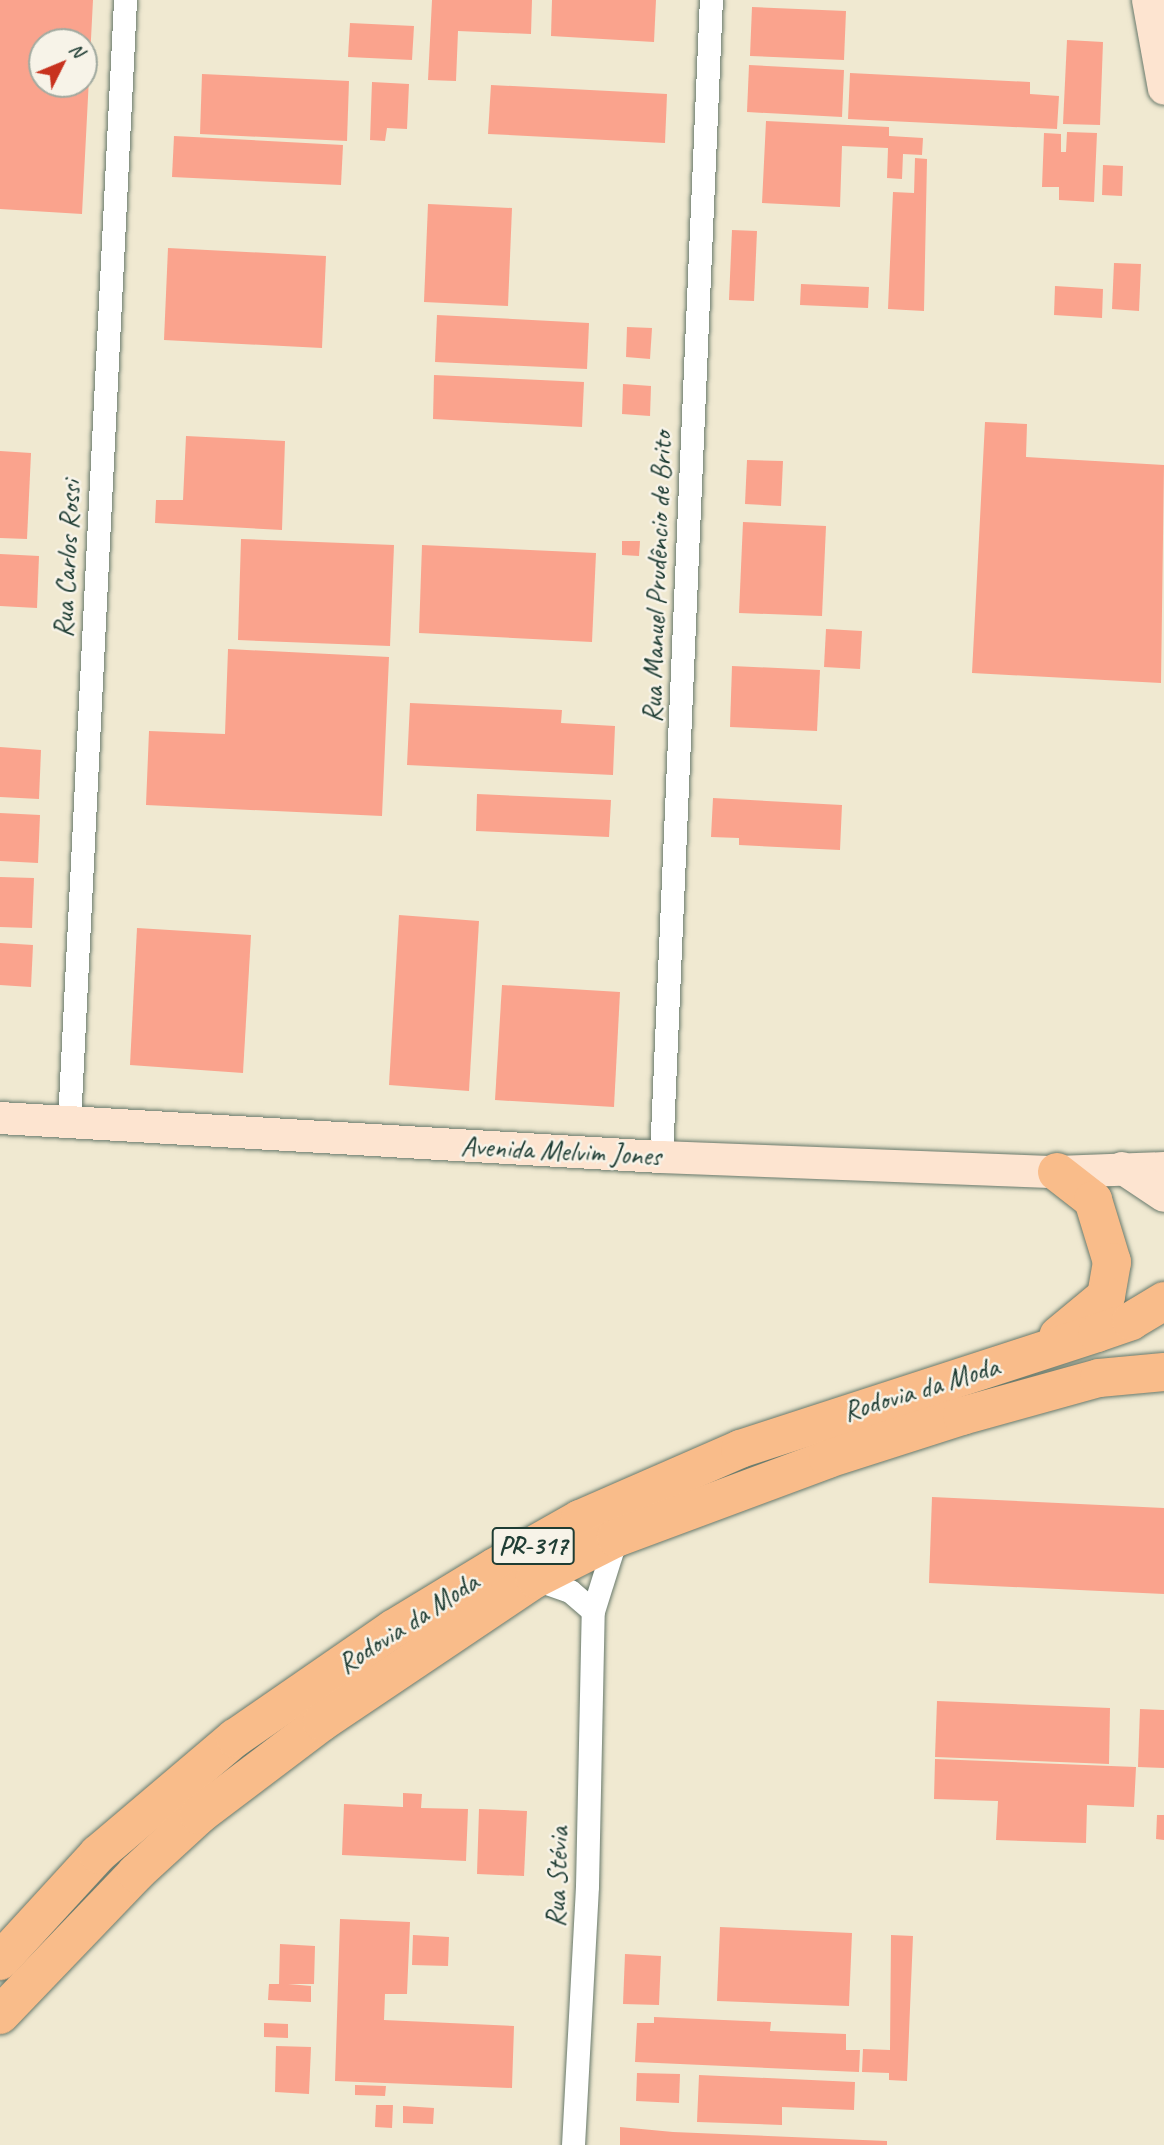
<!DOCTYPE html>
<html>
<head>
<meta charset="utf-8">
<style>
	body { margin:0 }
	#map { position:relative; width:1164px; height:2145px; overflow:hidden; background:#f0e9d1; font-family:Caveat,sans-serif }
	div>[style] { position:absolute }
	.building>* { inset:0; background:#faa38d }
	.roads { filter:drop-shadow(0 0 2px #68796b) drop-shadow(0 0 2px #68796b) }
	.street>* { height:23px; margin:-11.5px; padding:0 11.5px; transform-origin:11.5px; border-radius:11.5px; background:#fff }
	.secondary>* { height:32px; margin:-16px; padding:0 16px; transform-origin:16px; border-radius:16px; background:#fde4d0 }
	.highway>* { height:38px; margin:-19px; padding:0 19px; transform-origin:19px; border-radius:19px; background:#f9bc8a }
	span { translate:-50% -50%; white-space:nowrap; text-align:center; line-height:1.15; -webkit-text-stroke:5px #f7f3e8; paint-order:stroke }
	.shield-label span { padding:2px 5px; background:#f7f3e8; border:2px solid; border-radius:5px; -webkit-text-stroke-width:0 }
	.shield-label { font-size:26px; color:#1f3d34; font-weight:700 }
	.street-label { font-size:28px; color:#1f3d34 }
	.north { position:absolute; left:28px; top:28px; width:70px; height:70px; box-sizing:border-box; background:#f7f3e8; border:2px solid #a1aaa0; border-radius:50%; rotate:47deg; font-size:19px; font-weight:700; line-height:28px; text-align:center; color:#1f3d34 }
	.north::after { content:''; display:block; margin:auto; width:24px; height:32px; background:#c8321e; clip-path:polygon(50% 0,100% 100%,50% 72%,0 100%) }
</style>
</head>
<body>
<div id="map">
	<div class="building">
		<i style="clip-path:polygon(evenodd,0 0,93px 0,82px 214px,0 209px,0 0,42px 42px,84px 42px,84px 84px,42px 84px,42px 42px)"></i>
		<i style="clip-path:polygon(432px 0,532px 0,531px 34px,458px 31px,456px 81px,428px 80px)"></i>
		<i style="clip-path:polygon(552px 0,656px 0,654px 42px,551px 36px)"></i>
		<i style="clip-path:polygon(752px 7px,846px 11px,844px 60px,750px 56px)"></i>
		<i style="clip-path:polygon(350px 23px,414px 26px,412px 60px,348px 57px)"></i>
		<i style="clip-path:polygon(1067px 40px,1103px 42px,1100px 125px,1063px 124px)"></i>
		<i style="clip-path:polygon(749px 65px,844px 70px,842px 117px,747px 112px)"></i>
		<i style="clip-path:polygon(850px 73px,1030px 82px,1030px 94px,1059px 96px,1057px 129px,848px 119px)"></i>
		<i style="clip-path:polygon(202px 74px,349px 81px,347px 141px,200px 134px)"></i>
		<i style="clip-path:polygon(372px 82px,409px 84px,407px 129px,387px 128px,385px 141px,370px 140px)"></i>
		<i style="clip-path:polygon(491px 85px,667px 94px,665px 143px,488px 134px)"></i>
		<i style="clip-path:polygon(766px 121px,889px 127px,889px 136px,923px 138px,922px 155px,903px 154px,902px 179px,887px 178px,888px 148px,842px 146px,840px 207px,762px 203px)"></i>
		<i style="clip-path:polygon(1067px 132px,1097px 133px,1094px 202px,1059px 200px,1059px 187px,1042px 187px,1044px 133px,1061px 134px,1061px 152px,1066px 152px)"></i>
		<i style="clip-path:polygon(174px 136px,343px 145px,341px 185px,172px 177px)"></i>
		<i style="clip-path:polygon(915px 158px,927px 159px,924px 311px,888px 309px,893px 192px,914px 193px)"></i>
		<i style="clip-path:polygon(1103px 165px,1123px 166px,1122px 196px,1102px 195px)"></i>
		<i style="clip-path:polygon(428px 204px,512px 208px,508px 306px,424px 302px)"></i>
		<i style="clip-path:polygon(732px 230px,757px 231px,754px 301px,729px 300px)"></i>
		<i style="clip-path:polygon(168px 248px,326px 256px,322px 348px,164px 340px)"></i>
		<i style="clip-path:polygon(1114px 263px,1141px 264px,1139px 311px,1112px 309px)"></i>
		<i style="clip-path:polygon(801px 284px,869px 287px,868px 308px,800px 305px)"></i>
		<i style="clip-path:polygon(1055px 286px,1103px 289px,1102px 318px,1054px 315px)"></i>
		<i style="clip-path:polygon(437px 315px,589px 323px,587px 369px,435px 362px)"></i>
		<i style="clip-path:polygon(627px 327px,652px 328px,650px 359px,626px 357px)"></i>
		<i style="clip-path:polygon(434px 375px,584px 382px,582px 427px,433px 419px)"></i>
		<i style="clip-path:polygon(623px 384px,651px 386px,650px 416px,622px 414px)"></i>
		<i style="clip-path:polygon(985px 422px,1027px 424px,1026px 457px,1164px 465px,1161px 683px,972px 673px)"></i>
		<i style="clip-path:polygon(186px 436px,285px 441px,282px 530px,155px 523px,156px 500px,183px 500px)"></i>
		<i style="clip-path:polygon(0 451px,31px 453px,27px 539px,0 538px)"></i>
		<i style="clip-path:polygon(747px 460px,783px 461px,781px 506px,745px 504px)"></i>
		<i style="clip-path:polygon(743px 522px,826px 526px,822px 616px,739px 613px)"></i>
		<i style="clip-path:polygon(241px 539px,394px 545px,390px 646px,238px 640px)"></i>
		<i style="clip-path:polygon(622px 541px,640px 541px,639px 556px,622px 555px)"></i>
		<i style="clip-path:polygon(422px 545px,596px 553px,592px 642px,419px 633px)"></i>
		<i style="clip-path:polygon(0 554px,39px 556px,37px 608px,0 606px)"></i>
		<i style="clip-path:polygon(826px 629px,862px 631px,860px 669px,824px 667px)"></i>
		<i style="clip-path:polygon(228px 649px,389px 657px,382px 816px,146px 805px,149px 731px,225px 734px)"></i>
		<i style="clip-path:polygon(732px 666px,820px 670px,817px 731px,730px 727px)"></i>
		<i style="clip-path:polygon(410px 703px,562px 710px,561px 723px,615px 726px,613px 775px,407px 765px)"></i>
		<i style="clip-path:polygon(0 747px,41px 750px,39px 799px,0 797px)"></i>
		<i style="clip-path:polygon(477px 794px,611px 800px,609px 837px,476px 831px)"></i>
		<i style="clip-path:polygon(713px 798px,842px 805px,840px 850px,739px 845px,739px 838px,711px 837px)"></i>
		<i style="clip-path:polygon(0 813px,40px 815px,38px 863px,0 861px)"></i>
		<i style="clip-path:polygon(0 877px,34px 878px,32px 928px,0 927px)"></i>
		<i style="clip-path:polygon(399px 915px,479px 921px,469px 1091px,389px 1085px)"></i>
		<i style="clip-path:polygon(137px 928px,251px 935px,243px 1073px,130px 1065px)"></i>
		<i style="clip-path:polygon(0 943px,33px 945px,31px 987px,0 985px)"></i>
		<i style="clip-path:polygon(502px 985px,620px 992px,614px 1107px,495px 1100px)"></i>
		<i style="clip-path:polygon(932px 1497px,1164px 1508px,1164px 1594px,929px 1583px)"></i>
		<i style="clip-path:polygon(937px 1701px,1110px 1708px,1109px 1764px,935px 1757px)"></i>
		<i style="clip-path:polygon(1140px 1709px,1164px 1710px,1164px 1768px,1138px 1767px)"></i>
		<i style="clip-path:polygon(935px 1759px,1136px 1767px,1134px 1807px,1087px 1805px,1086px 1843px,996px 1840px,998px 1801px,934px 1799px)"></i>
		<i style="clip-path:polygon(403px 1793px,422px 1794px,421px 1808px,468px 1809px,466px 1861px,342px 1855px,344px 1804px,403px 1807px)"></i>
		<i style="clip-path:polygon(479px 1809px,527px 1811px,524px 1876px,477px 1874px)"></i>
		<i style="clip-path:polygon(1157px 1815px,1164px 1815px,1164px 1840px,1156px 1839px)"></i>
		<i style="clip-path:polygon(340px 1919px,410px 1922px,407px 1994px,385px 1994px,384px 2020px,514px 2026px,512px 2088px,335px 2081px)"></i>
		<i style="clip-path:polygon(720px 1927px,852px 1933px,849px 2006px,717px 2001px)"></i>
		<i style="clip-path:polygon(413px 1935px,449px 1937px,448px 1966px,412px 1965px)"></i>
		<i style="clip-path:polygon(891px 1935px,913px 1936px,907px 2081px,889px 2080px,889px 2073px,862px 2072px,863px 2049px,890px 2050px)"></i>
		<i style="clip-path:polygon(280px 1944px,315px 1946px,314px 1984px,288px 1984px,311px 1986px,311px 2002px,268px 2000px,269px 1984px,279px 1984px)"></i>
		<i style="clip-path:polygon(625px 1954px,661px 1956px,659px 2005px,623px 2004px)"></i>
		<i style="clip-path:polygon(654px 2017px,771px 2022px,770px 2031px,846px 2034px,846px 2050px,860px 2050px,859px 2072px,635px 2062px,637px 2023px,654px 2023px)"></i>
		<i style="clip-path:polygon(264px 2023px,288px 2024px,288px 2038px,264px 2037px)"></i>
		<i style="clip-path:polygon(276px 2046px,311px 2047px,309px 2094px,275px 2092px)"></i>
		<i style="clip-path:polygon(637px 2073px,680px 2074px,679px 2103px,636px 2101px)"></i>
		<i style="clip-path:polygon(699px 2075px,855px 2082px,854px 2110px,782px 2107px,782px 2125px,697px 2122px)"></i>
		<i style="clip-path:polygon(355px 2085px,386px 2086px,385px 2096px,355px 2095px)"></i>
		<i style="clip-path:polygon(376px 2105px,393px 2105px,392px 2128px,375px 2127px)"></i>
		<i style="clip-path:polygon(403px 2106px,434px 2108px,433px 2124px,403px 2123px)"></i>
		<i style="clip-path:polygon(620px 2127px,673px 2132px,887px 2141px,887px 2145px,620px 2145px)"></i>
	</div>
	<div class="roads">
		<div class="street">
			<i style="left:69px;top:1122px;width:1123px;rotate:-87.14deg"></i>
			<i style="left:661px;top:1157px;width:1158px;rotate:-87.53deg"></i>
			<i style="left:535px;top:1579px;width:37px;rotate:19deg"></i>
			<i style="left:570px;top:1591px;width:30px;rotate:41deg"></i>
			<i style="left:573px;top:2145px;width:259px;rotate:-86.9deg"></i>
			<i style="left:587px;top:1886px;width:275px;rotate:-88.8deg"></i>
			<i style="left:593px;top:1611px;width:77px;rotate:-72.5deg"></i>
		</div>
		<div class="secondary">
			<i style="left:1148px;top:0;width:90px;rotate:79.8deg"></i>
			<i style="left:0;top:1118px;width:662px;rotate:3.38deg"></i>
			<i style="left:661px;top:1157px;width:396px;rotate:2.2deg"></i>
			<i style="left:1057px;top:1172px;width:107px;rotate:-2.1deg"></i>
			<i style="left:1122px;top:1168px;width:50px;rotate:33.7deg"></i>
		</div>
		<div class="highway">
			<i style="left:1057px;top:1172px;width:46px;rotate:37.9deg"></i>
			<i style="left:1093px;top:1200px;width:65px;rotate:73deg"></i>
			<i style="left:1112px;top:1262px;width:35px;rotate:100deg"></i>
			<i style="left:1106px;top:1296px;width:62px;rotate:140.2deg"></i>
			<i style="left:0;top:1961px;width:145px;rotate:-47.5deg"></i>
			<i style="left:98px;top:1854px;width:180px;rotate:-40.3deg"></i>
			<i style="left:235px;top:1738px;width:192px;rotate:-34.6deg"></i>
			<i style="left:393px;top:1629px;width:119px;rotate:-31.3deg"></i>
			<i style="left:495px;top:1567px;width:98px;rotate:-29.5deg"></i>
			<i style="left:580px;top:1519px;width:175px;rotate:-23.6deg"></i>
			<i style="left:740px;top:1449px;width:375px;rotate:-18deg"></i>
			<i style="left:1097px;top:1333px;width:36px;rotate:-19deg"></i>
			<i style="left:1131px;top:1321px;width:39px;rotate:-31deg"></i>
			<i style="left:0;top:2015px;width:197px;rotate:-46.2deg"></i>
			<i style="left:136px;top:1873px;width:86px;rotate:-42.6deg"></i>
			<i style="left:199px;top:1815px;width:154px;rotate:-37.1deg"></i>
			<i style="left:322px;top:1722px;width:257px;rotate:-33.9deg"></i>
			<i style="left:535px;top:1579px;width:91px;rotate:-26.8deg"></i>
			<i style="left:616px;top:1538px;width:226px;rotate:-20.4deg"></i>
			<i style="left:828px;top:1459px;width:141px;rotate:-17.8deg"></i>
			<i style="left:962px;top:1416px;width:142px;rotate:-15.5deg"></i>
			<i style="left:1099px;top:1378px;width:65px;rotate:-5.3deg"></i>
		</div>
	</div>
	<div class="shield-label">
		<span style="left:533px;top:1546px">PR-317</span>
	</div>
	<div class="street-label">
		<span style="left:67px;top:559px;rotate:-87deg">Rua Carlos Rossi</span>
		<span style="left:657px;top:577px;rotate:-88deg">Rua Manuel Prudêncio de Brito</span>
		<span style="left:561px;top:1151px;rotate:3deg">Avenida Melvim Jones</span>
		<span style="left:921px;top:1389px;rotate:-17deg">Rodovia da Moda</span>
		<span style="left:408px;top:1623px;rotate:-33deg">Rodovia da Moda</span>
		<span style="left:557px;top:1877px;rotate:-88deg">Rua Stévia</span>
	</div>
	<div class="north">N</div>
</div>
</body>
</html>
